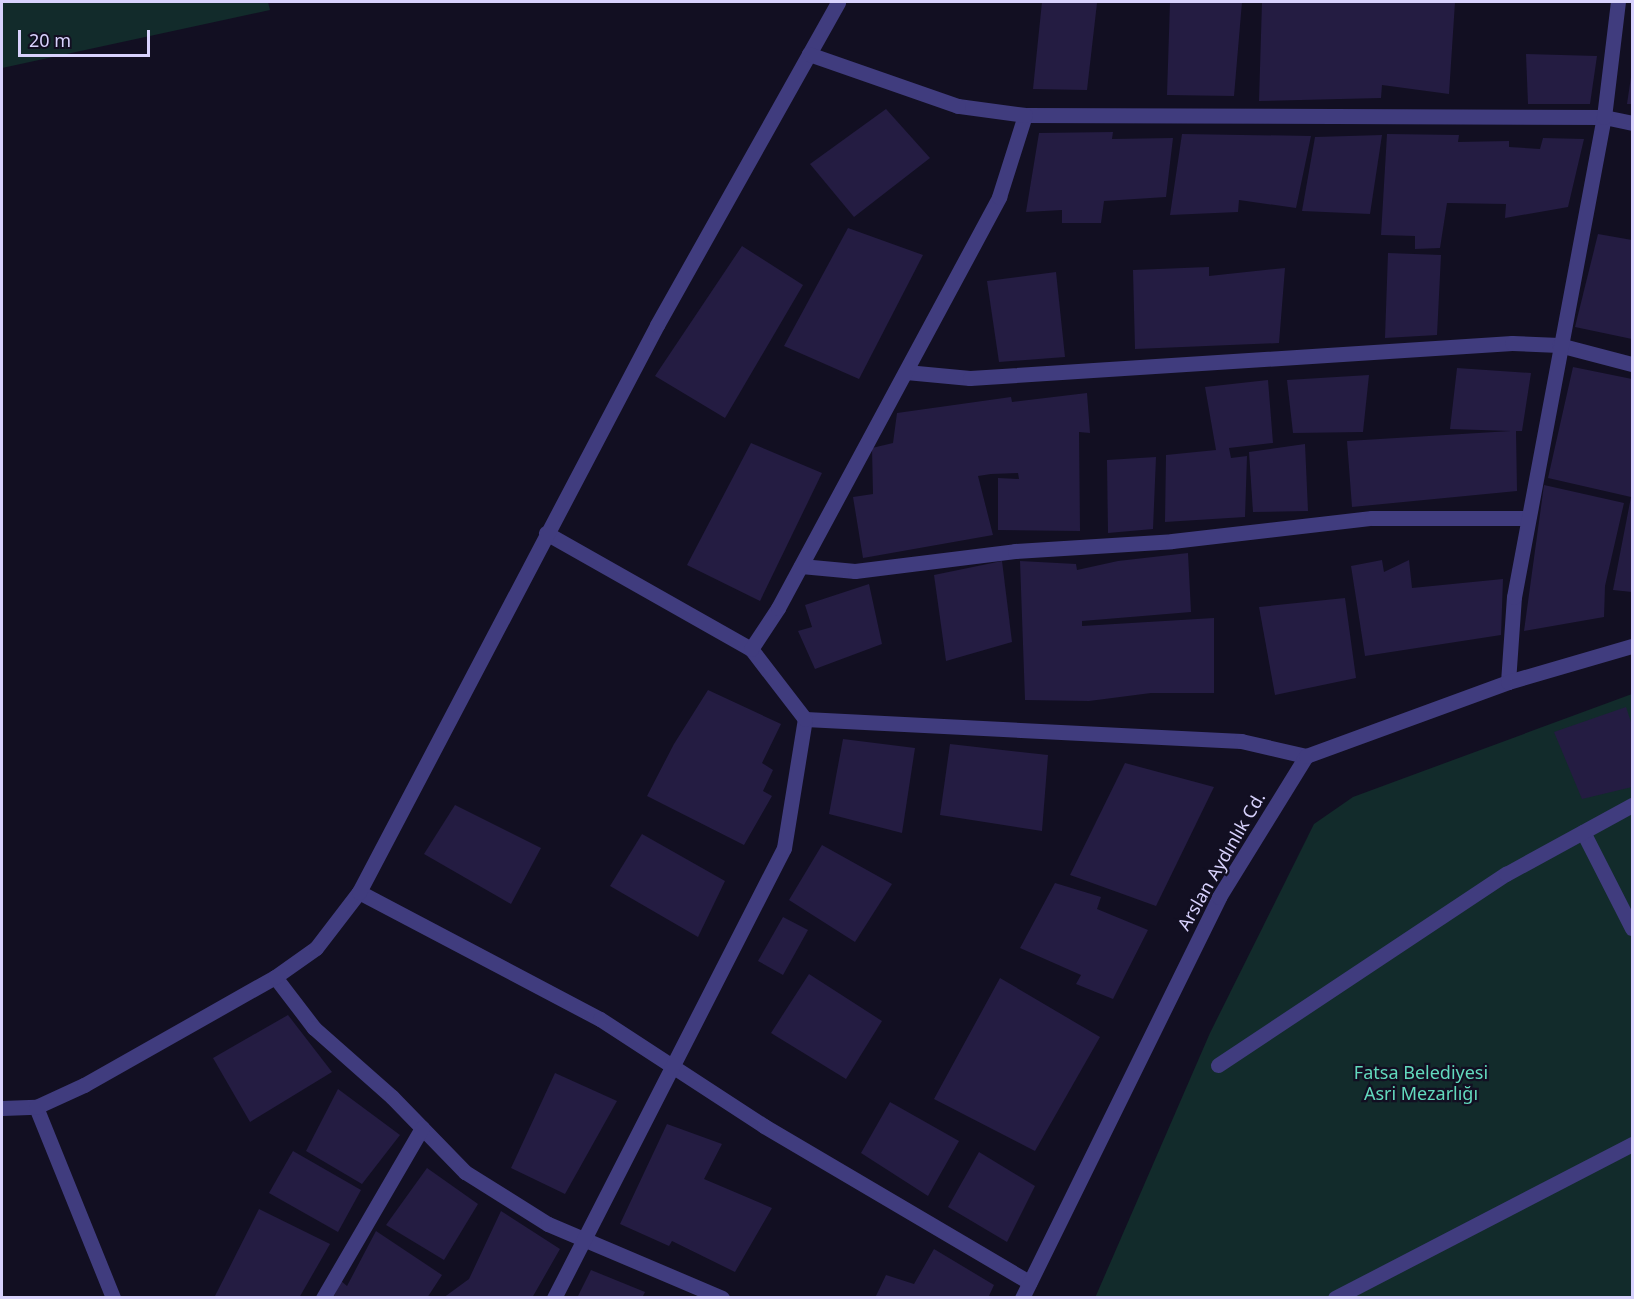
<!DOCTYPE html>
<html>
<head>
<meta charset="utf-8">
<style>
	body { margin:0 }
	#map { position:relative; width:1634px; height:1299px; overflow:hidden; background:#120f22; font-family:"Noto Sans",sans-serif }
	div>[style] { position:absolute }
	.green>* { inset:0; background:#122b2b }
	.building>* { inset:0; background:#241c42 }
	.service>* { height:15px; margin:-7.5px; padding:0 7.5px; transform-origin:7.5px; border-radius:7.5px; background:#403c7e }
	.minor>* { height:15px; margin:-7.5px; padding:0 7.5px; transform-origin:7.5px; border-radius:7.5px; background:#403c7e }
	.tertiary>* { height:15px; margin:-7.5px; padding:0 7.5px; transform-origin:7.5px; border-radius:7.5px; background:#403c7e }
	span { translate:-50% -50%; white-space:nowrap; text-align:center; line-height:1.15; -webkit-text-stroke:4.5px #120f22; paint-order:stroke }
	.street-label { font-size:18px; color:#d8d2fd }
	.park-label { font-size:18px; color:#62d9bd }
	.frame { position:absolute; inset:0; border:3px solid #d8d2fd; pointer-events:none }
	.scale { position:absolute; left:18px; top:30px; width:132px; height:27px; box-sizing:border-box; border:3px solid #d8d2fd; border-top:0; padding-left:8px; font-size:18px; line-height:21px; white-space:nowrap; color:#d8d2fd; -webkit-text-stroke:4px #120f22; paint-order:stroke }
</style>
</head>
<body>
<div id="map">
	<div class="green">
		<i style="clip-path:polygon(2px 2px,268px 2px,270px 10px,2px 68px)"></i>
		<i style="clip-path:polygon(1632px 694px,1632px 1297px,1095px 1298px,1210px 1033px,1314px 824px,1353px 797px)"></i>
	</div>
	<div class="building">
		<i style="clip-path:polygon(1042px 2px,1097px 3px,1087px 90px,1033px 89px)"></i>
		<i style="clip-path:polygon(1170px 2px,1242px 2px,1234px 96px,1167px 95px)"></i>
		<i style="clip-path:polygon(1262px 2px,1455px 2px,1449px 94px,1382px 85px,1381px 98px,1259px 101px)"></i>
		<i style="clip-path:polygon(1526px 54px,1597px 56px,1590px 104px,1528px 104px)"></i>
		<i style="clip-path:polygon(1631px 77px,1632px 77px,1632px 104px,1627px 104px)"></i>
		<i style="clip-path:polygon(886px 109px,930px 158px,854px 217px,810px 164px)"></i>
		<i style="clip-path:polygon(1113px 132px,1112px 139px,1173px 138px,1166px 197px,1104px 201px,1101px 223px,1062px 223px,1062px 210px,1026px 212px,1039px 133px)"></i>
		<i style="clip-path:polygon(1182px 134px,1311px 136px,1296px 208px,1239px 200px,1238px 212px,1170px 215px)"></i>
		<i style="clip-path:polygon(1387px 134px,1459px 135px,1458px 142px,1509px 141px,1509px 147px,1540px 149px,1543px 138px,1584px 139px,1568px 207px,1505px 218px,1506px 204px,1447px 203px,1440px 248px,1415px 249px,1415px 236px,1381px 235px)"></i>
		<i style="clip-path:polygon(1382px 135px,1370px 214px,1302px 211px,1315px 137px)"></i>
		<i style="clip-path:polygon(848px 228px,923px 255px,859px 379px,784px 346px)"></i>
		<i style="clip-path:polygon(1598px 234px,1632px 240px,1632px 339px,1575px 327px)"></i>
		<i style="clip-path:polygon(742px 246px,803px 285px,725px 418px,655px 376px)"></i>
		<i style="clip-path:polygon(1388px 253px,1441px 255px,1437px 335px,1385px 338px)"></i>
		<i style="clip-path:polygon(1209px 267px,1209px 276px,1285px 268px,1279px 343px,1135px 349px,1133px 270px)"></i>
		<i style="clip-path:polygon(1056px 272px,1065px 357px,999px 362px,987px 281px)"></i>
		<i style="clip-path:polygon(1573px 367px,1632px 379px,1632px 592px,1613px 590px,1631px 497px,1548px 478px)"></i>
		<i style="clip-path:polygon(1457px 368px,1531px 373px,1522px 431px,1516px 431px,1517px 491px,1352px 507px,1347px 441px,1511px 431px,1450px 429px)"></i>
		<i style="clip-path:polygon(1369px 375px,1363px 432px,1293px 433px,1287px 380px)"></i>
		<i style="clip-path:polygon(1268px 380px,1273px 443px,1229px 448px,1231px 458px,1247px 456px,1245px 517px,1165px 522px,1166px 455px,1216px 450px,1205px 387px)"></i>
		<i style="clip-path:polygon(1087px 393px,1090px 433px,1079px 432px,1080px 531px,998px 530px,998px 478px,1019px 479px,1018px 473px,991px 474px,978px 476px,993px 535px,863px 558px,853px 497px,873px 494px,872px 448px,893px 443px,897px 413px,1011px 397px,1012px 402px)"></i>
		<i style="clip-path:polygon(751px 443px,822px 473px,760px 601px,687px 565px)"></i>
		<i style="clip-path:polygon(1305px 444px,1308px 511px,1253px 512px,1249px 452px)"></i>
		<i style="clip-path:polygon(1156px 457px,1153px 529px,1108px 533px,1107px 460px)"></i>
		<i style="clip-path:polygon(1544px 485px,1624px 503px,1605px 586px,1604px 617px,1524px 631px)"></i>
		<i style="clip-path:polygon(1188px 553px,1191px 612px,1082px 621px,1082px 626px,1214px 618px,1214px 693px,1151px 693px,1089px 701px,1025px 700px,1020px 561px,1076px 564px,1077px 570px,1118px 561px)"></i>
		<i style="clip-path:polygon(1382px 560px,1384px 572px,1409px 560px,1412px 588px,1503px 579px,1501px 635px,1365px 656px,1351px 566px)"></i>
		<i style="clip-path:polygon(1002px 561px,1012px 642px,946px 661px,934px 575px)"></i>
		<i style="clip-path:polygon(869px 584px,882px 644px,815px 669px,798px 631px,812px 627px,805px 605px)"></i>
		<i style="clip-path:polygon(1345px 598px,1356px 678px,1275px 695px,1259px 607px)"></i>
		<i style="clip-path:polygon(708px 690px,781px 724px,762px 763px,773px 770px,763px 791px,772px 796px,744px 845px,647px 796px,674px 744px)"></i>
		<i style="clip-path:polygon(1626px 707px,1632px 725px,1632px 787px,1582px 799px,1554px 732px)"></i>
		<i style="clip-path:polygon(843px 739px,915px 748px,902px 833px,829px 814px)"></i>
		<i style="clip-path:polygon(950px 744px,1048px 755px,1042px 831px,940px 815px)"></i>
		<i style="clip-path:polygon(1125px 763px,1214px 787px,1156px 906px,1070px 875px)"></i>
		<i style="clip-path:polygon(455px 805px,541px 848px,511px 904px,424px 854px)"></i>
		<i style="clip-path:polygon(642px 834px,725px 881px,698px 937px,610px 886px)"></i>
		<i style="clip-path:polygon(822px 845px,892px 884px,855px 942px,789px 900px)"></i>
		<i style="clip-path:polygon(1055px 883px,1101px 897px,1097px 909px,1148px 930px,1113px 999px,1076px 984px,1081px 975px,1020px 948px)"></i>
		<i style="clip-path:polygon(783px 917px,808px 930px,783px 975px,758px 961px)"></i>
		<i style="clip-path:polygon(809px 974px,882px 1021px,846px 1079px,771px 1033px)"></i>
		<i style="clip-path:polygon(1000px 978px,1100px 1037px,1035px 1151px,934px 1099px)"></i>
		<i style="clip-path:polygon(288px 1015px,332px 1072px,250px 1122px,213px 1058px)"></i>
		<i style="clip-path:polygon(555px 1073px,617px 1101px,565px 1194px,511px 1168px)"></i>
		<i style="clip-path:polygon(338px 1089px,400px 1135px,362px 1184px,306px 1151px)"></i>
		<i style="clip-path:polygon(890px 1102px,959px 1141px,928px 1196px,861px 1153px)"></i>
		<i style="clip-path:polygon(667px 1124px,722px 1144px,704px 1179px,772px 1208px,735px 1272px,672px 1241px,669px 1246px,620px 1224px)"></i>
		<i style="clip-path:polygon(293px 1151px,361px 1190px,338px 1232px,269px 1193px)"></i>
		<i style="clip-path:polygon(979px 1152px,1035px 1186px,1007px 1242px,948px 1207px)"></i>
		<i style="clip-path:polygon(427px 1168px,478px 1204px,444px 1260px,386px 1225px)"></i>
		<i style="clip-path:polygon(259px 1209px,330px 1244px,299px 1298px,214px 1298px)"></i>
		<i style="clip-path:polygon(501px 1211px,560px 1249px,532px 1298px,443px 1298px,469px 1279px)"></i>
		<i style="clip-path:polygon(376px 1231px,442px 1275px,427px 1298px,333px 1298px,341px 1281px,347px 1286px)"></i>
		<i style="clip-path:polygon(934px 1249px,994px 1285px,988px 1298px,875px 1298px,886px 1275px,914px 1284px)"></i>
		<i style="clip-path:polygon(591px 1270px,645px 1292px,642px 1298px,577px 1298px)"></i>
	</div>
	<div class="service">
		<i style="left:1583px;top:832px;width:108px;rotate:63deg"></i>
		<i style="left:1218px;top:1065px;width:346px;rotate:-33.6deg"></i>
		<i style="left:1506px;top:874px;width:144px;rotate:-28.7deg"></i>
		<i style="left:1335px;top:1298px;width:335px;rotate:-27.4deg"></i>
	</div>
	<div class="minor">
		<i style="left:1025px;top:115px;width:579px;rotate:0.2deg"></i>
		<i style="left:1604px;top:117px;width:29px;rotate:12deg"></i>
		<i style="left:906px;top:372px;width:64px;rotate:5.4deg"></i>
		<i style="left:970px;top:378px;width:543px;rotate:-3.69deg"></i>
		<i style="left:1512px;top:343px;width:47px;rotate:2.4deg"></i>
		<i style="left:1559px;top:345px;width:75px;rotate:14.6deg"></i>
		<i style="left:546px;top:533px;width:236px;rotate:29.5deg"></i>
		<i style="left:801px;top:566px;width:54px;rotate:5.3deg"></i>
		<i style="left:855px;top:571px;width:161px;rotate:-7.1deg"></i>
		<i style="left:1015px;top:551px;width:157px;rotate:-3.6deg"></i>
		<i style="left:1172px;top:541px;width:201px;rotate:-6.6deg"></i>
		<i style="left:1372px;top:518px;width:156px"></i>
		<i style="left:1508px;top:682px;width:85px;rotate:-86deg"></i>
		<i style="left:1514px;top:597px;width:488px;rotate:-79.4deg"></i>
		<i style="left:1604px;top:117px;width:116px;rotate:-83.1deg"></i>
		<i style="left:805px;top:719px;width:437px;rotate:2.9deg"></i>
		<i style="left:1241px;top:741px;width:67px;rotate:13deg"></i>
		<i style="left:359px;top:892px;width:272px;rotate:27.8deg"></i>
		<i style="left:600px;top:1019px;width:196px;rotate:33.1deg"></i>
		<i style="left:764px;top:1126px;width:308px;rotate:30.5deg"></i>
		<i style="left:275px;top:977px;width:64px;rotate:52.6deg"></i>
		<i style="left:314px;top:1028px;width:104px;rotate:41.5deg"></i>
		<i style="left:392px;top:1097px;width:105px;rotate:45.8deg"></i>
		<i style="left:465px;top:1172px;width:98px;rotate:32.1deg"></i>
		<i style="left:548px;top:1224px;width:189px;rotate:23deg"></i>
		<i style="left:36px;top:1107px;width:206px;rotate:68deg"></i>
		<i style="left:2px;top:1108px;width:34px;rotate:-2deg"></i>
		<i style="left:36px;top:1107px;width:53px;rotate:-24.6deg"></i>
		<i style="left:84px;top:1085px;width:219px;rotate:-29.5deg"></i>
		<i style="left:275px;top:977px;width:50px;rotate:-35.3deg"></i>
		<i style="left:316px;top:948px;width:71px;rotate:-52.5deg"></i>
		<i style="left:359px;top:892px;width:641px;rotate:-62.27deg"></i>
		<i style="left:657px;top:325px;width:370px;rotate:-60.7deg"></i>
		<i style="left:323px;top:1298px;width:197px;rotate:-59.8deg"></i>
		<i style="left:554px;top:1298px;width:505px;rotate:-62.93deg"></i>
		<i style="left:784px;top:848px;width:131px;rotate:-80.8deg"></i>
		<i style="left:805px;top:719px;width:88px;rotate:-127.6deg"></i>
		<i style="left:751px;top:649px;width:49px;rotate:-56.6deg"></i>
		<i style="left:778px;top:608px;width:467px;rotate:-61.7deg"></i>
		<i style="left:999px;top:197px;width:86px;rotate:-72.4deg"></i>
		<i style="left:1025px;top:115px;width:68px;rotate:-172.3deg"></i>
		<i style="left:958px;top:106px;width:158px;rotate:-160.8deg"></i>
	</div>
	<div class="tertiary">
		<i style="left:1022px;top:1298px;width:447px;rotate:-63.8deg"></i>
		<i style="left:1219px;top:897px;width:166px;rotate:-58.3deg"></i>
		<i style="left:1306px;top:756px;width:215px;rotate:-20.1deg"></i>
		<i style="left:1508px;top:682px;width:129px;rotate:-16.2deg"></i>
	</div>
	<div class="street-label">
		<span style="left:1221px;top:861px;rotate:-60deg">Arslan Aydınlık Cd.</span>
	</div>
	<div class="park-label">
		<span style="left:1421px;top:1083px">Fatsa Belediyesi<br>Asri Mezarlığı</span>
	</div>
	<div class="frame"></div>
	<div class="scale">20 m</div>
</div>
</body>
</html>
